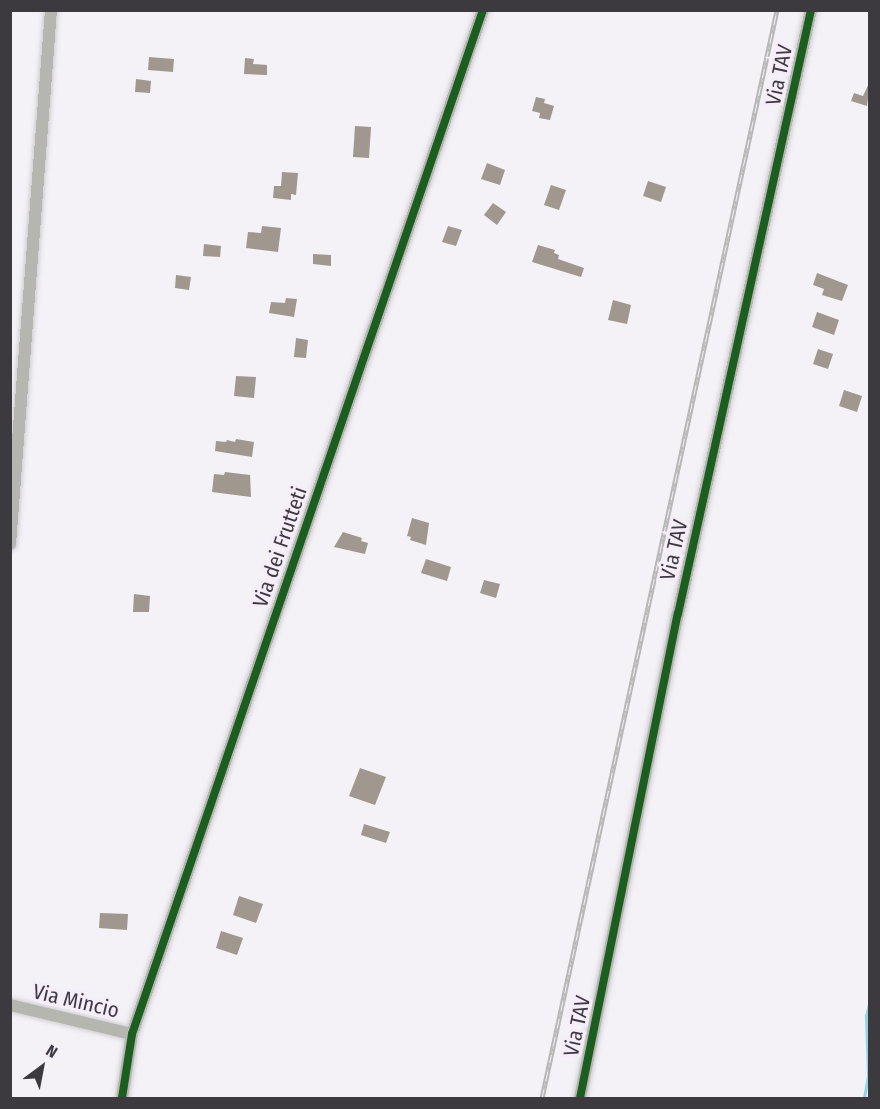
<!DOCTYPE html>
<html>
<head>
<meta charset="utf-8">
<style>
	body { margin:0 }
	#map { position:relative; width:880px; height:1109px; overflow:hidden; background:#f4f1f7; font-family:"Fira Sans Condensed",sans-serif }
	div>[style] { position:absolute }
	.stream>* { height:3px; margin:-1.5px; padding:0 1.5px; transform-origin:1.5px; border-radius:1.5px; background:#93d4e4 }
	.building>* { inset:0; background:#a0988e }
	.roads { filter:drop-shadow(0 0 2px #cfcdd1) drop-shadow(0 0 2px #cfcdd1) }
	.minor>* { height:12px; margin:-6px; padding:0 6px; transform-origin:6px; border-radius:6px; background:#b6b6b1 }
	.rail>* { height:5px; margin-top:-2.5px; transform-origin:0; background:repeating-linear-gradient(90deg,#f5eefa 0 9px,#b8b7b7 0 18px); box-sizing:border-box; border-block:2px solid #b8b7b7 }
	.cycleway>* { height:8px; margin:-4px; padding:0 4px; transform-origin:4px; border-radius:4px; background:#1b5e20 }
	span { translate:-50% -50%; white-space:nowrap; text-align:center; line-height:1.15; -webkit-text-stroke:6px #f5eefa; paint-order:stroke }
	.street-label { font-size:21px; color:#3d3a3f }
	.frame { position:absolute; inset:0; border:12px solid #3d3a3f; pointer-events:none }
	.north { position:absolute; left:12px; top:1037px; width:60px; height:60px; -webkit-text-stroke:4px #f5eefa; paint-order:stroke; rotate:32deg; font-size:16px; font-weight:700; line-height:24px; text-align:center; color:#3d3a3f }
	.north::after { content:''; display:block; margin:auto; width:21px; height:27px; background:#3d3a3f; clip-path:polygon(50% 0,100% 100%,50% 72%,0 100%) }
</style>
</head>
<body>
<div id="map">
	<div class="stream">
		<i style="left:864px;top:1098px;width:22px;rotate:-80deg"></i>
		<i style="left:868px;top:1076px;width:60px;rotate:-91.9deg"></i>
		<i style="left:866px;top:1016px;width:16px;rotate:-76deg"></i>
	</div>
	<div class="building">
		<i style="clip-path:polygon(149px 57px,174px 59px,173px 72px,148px 70px)"></i>
		<i style="clip-path:polygon(245px 58px,254px 59px,253px 64px,267px 65px,267px 75px,244px 74px)"></i>
		<i style="clip-path:polygon(136px 79px,151px 81px,150px 93px,135px 92px)"></i>
		<i style="clip-path:polygon(870px 81px,867px 106px,851px 101px,854px 93px,863px 96px)"></i>
		<i style="clip-path:polygon(536px 97px,545px 99px,544px 103px,554px 106px,550px 120px,539px 118px,540px 113px,532px 111px)"></i>
		<i style="clip-path:polygon(355px 126px,371px 127px,369px 158px,353px 157px)"></i>
		<i style="clip-path:polygon(487px 163px,505px 170px,500px 185px,481px 179px)"></i>
		<i style="clip-path:polygon(282px 172px,298px 173px,296px 195px,291px 194px,291px 200px,273px 198px,274px 186px,281px 186px)"></i>
		<i style="clip-path:polygon(648px 181px,666px 187px,661px 202px,643px 196px)"></i>
		<i style="clip-path:polygon(551px 185px,566px 190px,559px 210px,544px 205px)"></i>
		<i style="clip-path:polygon(493px 203px,506px 212px,497px 225px,484px 215px)"></i>
		<i style="clip-path:polygon(262px 226px,281px 228px,278px 252px,246px 248px,248px 232px,261px 233px)"></i>
		<i style="clip-path:polygon(448px 226px,462px 230px,456px 246px,442px 242px)"></i>
		<i style="clip-path:polygon(204px 244px,221px 246px,220px 257px,203px 256px)"></i>
		<i style="clip-path:polygon(538px 245px,555px 250px,554px 253px,559px 255px,558px 259px,584px 268px,581px 277px,532px 262px)"></i>
		<i style="clip-path:polygon(313px 254px,331px 255px,331px 266px,313px 264px)"></i>
		<i style="clip-path:polygon(817px 273px,848px 285px,842px 301px,822px 295px,824px 289px,813px 285px)"></i>
		<i style="clip-path:polygon(176px 275px,191px 277px,189px 290px,175px 288px)"></i>
		<i style="clip-path:polygon(286px 298px,297px 299px,294px 317px,269px 313px,271px 302px,285px 303px)"></i>
		<i style="clip-path:polygon(613px 300px,631px 305px,627px 324px,608px 320px)"></i>
		<i style="clip-path:polygon(817px 312px,839px 320px,834px 335px,812px 327px)"></i>
		<i style="clip-path:polygon(296px 338px,308px 340px,306px 358px,294px 357px)"></i>
		<i style="clip-path:polygon(818px 349px,833px 354px,828px 369px,813px 364px)"></i>
		<i style="clip-path:polygon(236px 376px,256px 377px,254px 398px,234px 396px)"></i>
		<i style="clip-path:polygon(844px 390px,862px 396px,857px 412px,839px 406px)"></i>
		<i style="clip-path:polygon(236px 439px,254px 442px,252px 457px,215px 451px,216px 441px,226px 442px,227px 440px,235px 442px)"></i>
		<i style="clip-path:polygon(225px 472px,250px 475px,251px 497px,212px 492px,214px 474px,224px 475px)"></i>
		<i style="clip-path:polygon(412px 518px,429px 523px,426px 545px,410px 540px,411px 537px,407px 536px)"></i>
		<i style="clip-path:polygon(343px 532px,362px 538px,361px 541px,368px 543px,365px 554px,334px 547px)"></i>
		<i style="clip-path:polygon(426px 559px,451px 567px,447px 581px,421px 573px)"></i>
		<i style="clip-path:polygon(484px 580px,500px 584px,496px 598px,480px 593px)"></i>
		<i style="clip-path:polygon(134px 594px,150px 596px,149px 612px,133px 612px)"></i>
		<i style="clip-path:polygon(360px 768px,386px 777px,375px 805px,349px 796px)"></i>
		<i style="clip-path:polygon(364px 824px,390px 832px,386px 843px,361px 835px)"></i>
		<i style="clip-path:polygon(239px 896px,263px 904px,256px 923px,233px 915px)"></i>
		<i style="clip-path:polygon(100px 913px,128px 914px,127px 930px,99px 928px)"></i>
		<i style="clip-path:polygon(221px 931px,243px 938px,237px 955px,216px 948px)"></i>
	</div>
	<div class="roads">
		<div class="minor">
			<i style="left:10px;top:544px;width:536px;rotate:-85.61deg"></i>
			<i style="left:10px;top:1005px;width:125px;rotate:13.4deg"></i>
			<i style="left:122px;top:1098px;width:65px;rotate:-81.1deg"></i>
			<i style="left:132px;top:1034px;width:1082px;rotate:-71.08deg"></i>
			<i style="left:580px;top:1098px;width:494px;rotate:-78.6deg"></i>
			<i style="left:678px;top:614px;width:618px;rotate:-77.58deg"></i>
		</div>
	</div>
	<div class="rail">
		<i style="left:542px;top:1098px;width:1113px;rotate:-77.81deg"></i>
	</div>
	<div class="cycleway">
		<i style="left:122px;top:1098px;width:65px;rotate:-81.1deg"></i>
		<i style="left:132px;top:1034px;width:1082px;rotate:-71.08deg"></i>
		<i style="left:580px;top:1098px;width:494px;rotate:-78.6deg"></i>
		<i style="left:678px;top:614px;width:618px;rotate:-77.58deg"></i>
	</div>
	<div class="street-label">
		<span style="left:779px;top:75px;rotate:-78deg">Via TAV</span>
		<span style="left:280px;top:547px;rotate:-71deg">Via dei Frutteti</span>
		<span style="left:674px;top:550px;rotate:-77deg">Via TAV</span>
		<span style="left:76px;top:1001px;rotate:13deg">Via Mincio</span>
		<span style="left:577px;top:1026px;rotate:-78deg">Via TAV</span>
	</div>
	<div class="frame"></div>
	<div class="north">N</div>
</div>
</body>
</html>
